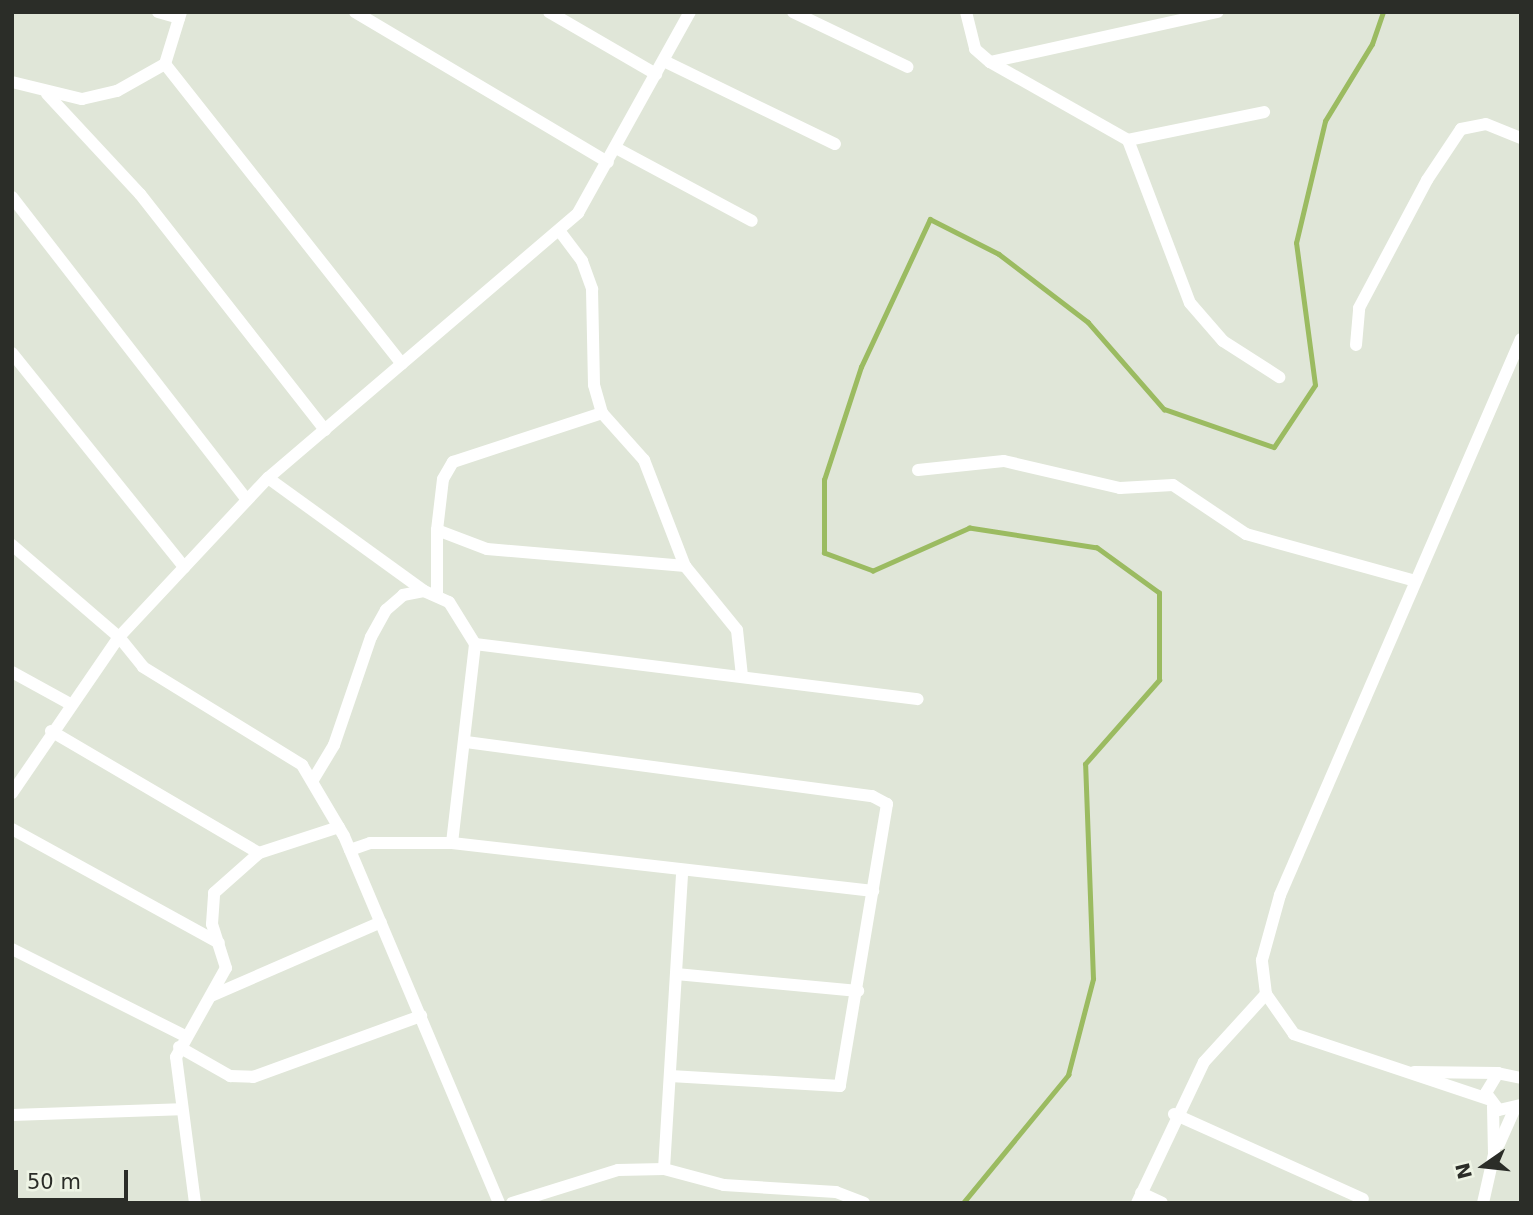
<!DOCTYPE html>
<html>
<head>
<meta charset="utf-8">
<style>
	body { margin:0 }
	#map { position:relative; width:1533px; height:1215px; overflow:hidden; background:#e0e6d8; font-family:"DejaVu Sans",sans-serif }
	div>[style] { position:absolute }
	.stream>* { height:4.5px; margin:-2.25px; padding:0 2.25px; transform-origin:2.25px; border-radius:2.25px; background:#9bbb61 }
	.street>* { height:12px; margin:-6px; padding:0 6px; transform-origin:6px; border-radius:6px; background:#fff }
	span { translate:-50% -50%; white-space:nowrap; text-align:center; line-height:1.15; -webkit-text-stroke:6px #eef4e5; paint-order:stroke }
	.frame { position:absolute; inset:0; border:14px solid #2b2d28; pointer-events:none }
	.north { position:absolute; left:1449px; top:1131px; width:70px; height:70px; -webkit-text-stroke:5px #eef4e5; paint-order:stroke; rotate:256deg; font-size:19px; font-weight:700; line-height:28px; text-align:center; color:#2b2d28 }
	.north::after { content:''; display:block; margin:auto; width:24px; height:32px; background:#2b2d28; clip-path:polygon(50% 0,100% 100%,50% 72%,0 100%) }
	.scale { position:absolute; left:14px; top:1170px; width:114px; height:32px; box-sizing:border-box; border:4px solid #2b2d28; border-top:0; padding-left:9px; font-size:21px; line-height:24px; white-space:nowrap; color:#2b2d28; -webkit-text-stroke:5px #eef4e5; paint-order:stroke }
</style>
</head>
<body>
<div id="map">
	<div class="stream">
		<i style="left:963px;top:1203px;width:166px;rotate:-50.6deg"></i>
		<i style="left:1068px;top:1075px;width:99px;rotate:-75.4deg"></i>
		<i style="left:1093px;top:979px;width:215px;rotate:-92.1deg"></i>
		<i style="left:1085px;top:764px;width:112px;rotate:-48.6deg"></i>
		<i style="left:1159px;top:680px;width:87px;rotate:-90deg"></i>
		<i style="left:1159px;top:593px;width:77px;rotate:-144deg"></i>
		<i style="left:1097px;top:548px;width:129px;rotate:-171.1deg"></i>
		<i style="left:970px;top:528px;width:106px;rotate:156.1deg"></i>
		<i style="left:873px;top:571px;width:52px;rotate:-159.8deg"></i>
		<i style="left:824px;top:553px;width:73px;rotate:-90deg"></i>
		<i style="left:824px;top:480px;width:119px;rotate:-71.9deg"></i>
		<i style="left:861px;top:367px;width:163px;rotate:-65deg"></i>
		<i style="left:930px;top:219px;width:77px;rotate:26.9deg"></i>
		<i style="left:999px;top:254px;width:112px;rotate:37.4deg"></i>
		<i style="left:1088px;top:322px;width:116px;rotate:48.9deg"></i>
		<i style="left:1164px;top:409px;width:116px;rotate:19.1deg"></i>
		<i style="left:1274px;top:447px;width:74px;rotate:-56.5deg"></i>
		<i style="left:1315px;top:385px;width:143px;rotate:-97.6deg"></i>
		<i style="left:1296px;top:243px;width:125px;rotate:-76.6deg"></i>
		<i style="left:1325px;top:121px;width:90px;rotate:-58.6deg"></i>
		<i style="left:1372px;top:44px;width:34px;rotate:-71deg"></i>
	</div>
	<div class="street">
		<i style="left:158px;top:12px;width:22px;rotate:16deg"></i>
		<i style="left:355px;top:12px;width:294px;rotate:30.7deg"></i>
		<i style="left:549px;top:12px;width:124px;rotate:30.1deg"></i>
		<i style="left:793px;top:12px;width:127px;rotate:25.6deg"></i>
		<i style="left:966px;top:12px;width:38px;rotate:76deg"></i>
		<i style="left:975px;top:49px;width:20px;rotate:41deg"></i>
		<i style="left:990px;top:62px;width:159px;rotate:29.5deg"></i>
		<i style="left:1128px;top:140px;width:174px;rotate:69.2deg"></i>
		<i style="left:1190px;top:303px;width:50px;rotate:49deg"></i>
		<i style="left:1223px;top:341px;width:67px;rotate:32.7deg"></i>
		<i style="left:664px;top:61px;width:190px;rotate:25.9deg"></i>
		<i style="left:990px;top:62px;width:233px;rotate:-12.4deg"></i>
		<i style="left:165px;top:64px;width:382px;rotate:51.7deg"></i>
		<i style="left:12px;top:82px;width:72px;rotate:13.7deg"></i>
		<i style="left:82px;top:99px;width:36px;rotate:-13deg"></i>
		<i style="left:117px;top:91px;width:55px;rotate:-29.4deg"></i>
		<i style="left:165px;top:64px;width:54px;rotate:-72.9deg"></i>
		<i style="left:47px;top:94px;width:137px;rotate:47.1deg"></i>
		<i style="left:140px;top:194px;width:300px;rotate:51.9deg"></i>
		<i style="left:1128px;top:140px;width:139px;rotate:-11.6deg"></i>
		<i style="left:616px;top:148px;width:154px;rotate:28.2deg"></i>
		<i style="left:12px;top:197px;width:383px;rotate:52.2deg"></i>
		<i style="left:561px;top:233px;width:35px;rotate:53deg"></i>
		<i style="left:582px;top:261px;width:30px;rotate:70deg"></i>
		<i style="left:592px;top:289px;width:96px;rotate:88.8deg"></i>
		<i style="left:594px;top:385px;width:29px;rotate:74deg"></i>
		<i style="left:602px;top:413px;width:63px;rotate:48.2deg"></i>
		<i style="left:644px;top:460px;width:114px;rotate:68.9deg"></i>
		<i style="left:685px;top:566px;width:82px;rotate:50.9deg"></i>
		<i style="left:737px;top:630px;width:46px;rotate:83.8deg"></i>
		<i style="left:1356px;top:345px;width:37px;rotate:-85deg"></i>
		<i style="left:1359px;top:308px;width:145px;rotate:-62deg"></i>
		<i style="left:1427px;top:180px;width:61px;rotate:-56.3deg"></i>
		<i style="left:1461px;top:129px;width:25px;rotate:-11deg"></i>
		<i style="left:1486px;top:124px;width:38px;rotate:22deg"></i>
		<i style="left:12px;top:353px;width:275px;rotate:51.2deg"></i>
		<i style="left:918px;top:470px;width:86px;rotate:-6deg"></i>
		<i style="left:1004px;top:461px;width:119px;rotate:13.1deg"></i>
		<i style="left:1120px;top:488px;width:53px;rotate:-3.2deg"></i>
		<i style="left:1173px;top:485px;width:88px;rotate:33.9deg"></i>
		<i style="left:1246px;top:534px;width:175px;rotate:15.5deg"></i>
		<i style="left:268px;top:478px;width:193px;rotate:35.9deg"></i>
		<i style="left:437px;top:530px;width:53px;rotate:20.8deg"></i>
		<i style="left:487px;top:549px;width:199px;rotate:4.9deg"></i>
		<i style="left:12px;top:545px;width:141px;rotate:40.7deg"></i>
		<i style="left:119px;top:637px;width:38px;rotate:51deg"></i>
		<i style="left:143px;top:667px;width:187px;rotate:31.6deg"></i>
		<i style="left:302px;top:765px;width:82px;rotate:59.4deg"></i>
		<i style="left:344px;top:836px;width:398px;rotate:67.1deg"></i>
		<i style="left:437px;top:594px;width:64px;rotate:-90deg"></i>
		<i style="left:437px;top:530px;width:51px;rotate:-83.3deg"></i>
		<i style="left:443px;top:479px;width:20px;rotate:-60deg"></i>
		<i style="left:453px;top:462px;width:157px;rotate:-18.2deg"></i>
		<i style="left:12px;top:672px;width:68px;rotate:28.8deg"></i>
		<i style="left:51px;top:731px;width:241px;rotate:30.4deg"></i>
		<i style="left:466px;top:742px;width:410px;rotate:7.6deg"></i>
		<i style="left:872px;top:796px;width:17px;rotate:28deg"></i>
		<i style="left:887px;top:804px;width:286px;rotate:99.5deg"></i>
		<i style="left:840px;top:1086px;width:170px;rotate:-176.6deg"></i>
		<i style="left:313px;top:780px;width:41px;rotate:-59deg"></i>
		<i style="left:334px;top:745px;width:114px;rotate:-71.1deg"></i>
		<i style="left:371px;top:637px;width:31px;rotate:-61deg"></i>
		<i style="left:386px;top:610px;width:23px;rotate:-41deg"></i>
		<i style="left:403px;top:595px;width:21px;rotate:-11deg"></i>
		<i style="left:424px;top:591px;width:27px;rotate:24deg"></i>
		<i style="left:449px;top:602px;width:49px;rotate:58.2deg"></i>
		<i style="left:475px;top:644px;width:446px;rotate:7.1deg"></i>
		<i style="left:12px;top:793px;width:189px;rotate:-55.6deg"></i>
		<i style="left:119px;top:637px;width:218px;rotate:-46.9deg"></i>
		<i style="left:268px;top:478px;width:408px;rotate:-40.5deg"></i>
		<i style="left:578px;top:213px;width:230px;rotate:-60.9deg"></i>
		<i style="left:12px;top:829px;width:236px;rotate:28.8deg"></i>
		<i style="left:452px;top:843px;width:200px;rotate:-83.4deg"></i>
		<i style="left:350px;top:850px;width:21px;rotate:-19deg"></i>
		<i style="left:370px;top:843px;width:82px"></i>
		<i style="left:452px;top:843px;width:424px;rotate:6.5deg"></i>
		<i style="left:12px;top:949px;width:194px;rotate:26.7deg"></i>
		<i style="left:676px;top:974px;width:183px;rotate:5.3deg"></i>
		<i style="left:211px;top:996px;width:185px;rotate:-23.5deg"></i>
		<i style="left:179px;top:1047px;width:59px;rotate:29.6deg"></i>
		<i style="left:230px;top:1076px;width:23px;rotate:2deg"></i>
		<i style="left:253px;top:1077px;width:179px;rotate:-20deg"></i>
		<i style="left:1414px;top:1072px;width:84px;rotate:0.7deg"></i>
		<i style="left:1521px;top:1078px;width:24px;rotate:-168deg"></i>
		<i style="left:1498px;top:1073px;width:23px;rotate:121deg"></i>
		<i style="left:1486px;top:1093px;width:21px;rotate:53deg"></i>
		<i style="left:1499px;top:1110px;width:23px;rotate:-13deg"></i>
		<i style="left:1488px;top:1099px;width:205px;rotate:-161.5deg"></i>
		<i style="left:1294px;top:1034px;width:49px;rotate:-125deg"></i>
		<i style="left:1266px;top:994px;width:34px;rotate:-97deg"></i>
		<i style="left:1262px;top:960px;width:67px;rotate:-74.5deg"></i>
		<i style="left:1280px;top:895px;width:606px;rotate:-66.57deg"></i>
		<i style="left:1174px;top:1114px;width:207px;rotate:24.2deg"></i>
		<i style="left:12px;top:1115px;width:168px;rotate:-2deg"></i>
		<i style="left:1499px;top:1144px;width:37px;rotate:-66deg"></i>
		<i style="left:664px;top:1169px;width:296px;rotate:-86.5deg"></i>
		<i style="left:1141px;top:1193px;width:23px;rotate:25deg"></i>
		<i style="left:195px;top:1203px;width:147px;rotate:-97.4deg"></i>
		<i style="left:176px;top:1057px;width:102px;rotate:-60.7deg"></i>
		<i style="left:226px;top:968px;width:46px;rotate:-107.7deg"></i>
		<i style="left:212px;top:924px;width:31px;rotate:-86deg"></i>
		<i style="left:214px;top:893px;width:60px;rotate:-41.6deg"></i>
		<i style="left:259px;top:853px;width:84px;rotate:-18deg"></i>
		<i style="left:512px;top:1203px;width:111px;rotate:-17.3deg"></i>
		<i style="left:618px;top:1170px;width:46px;rotate:-1.2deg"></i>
		<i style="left:664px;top:1169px;width:62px;rotate:14.9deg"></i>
		<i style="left:724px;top:1185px;width:112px;rotate:3.6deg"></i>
		<i style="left:836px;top:1192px;width:30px;rotate:21deg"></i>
		<i style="left:1137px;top:1203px;width:156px;rotate:-64.6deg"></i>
		<i style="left:1204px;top:1062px;width:92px;rotate:-47.6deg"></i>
		<i style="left:1483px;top:1203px;width:50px;rotate:-77.3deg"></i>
		<i style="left:1494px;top:1154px;width:48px;rotate:-91.2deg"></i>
	</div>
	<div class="frame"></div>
	<div class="north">N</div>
	<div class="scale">50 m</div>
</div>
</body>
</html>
